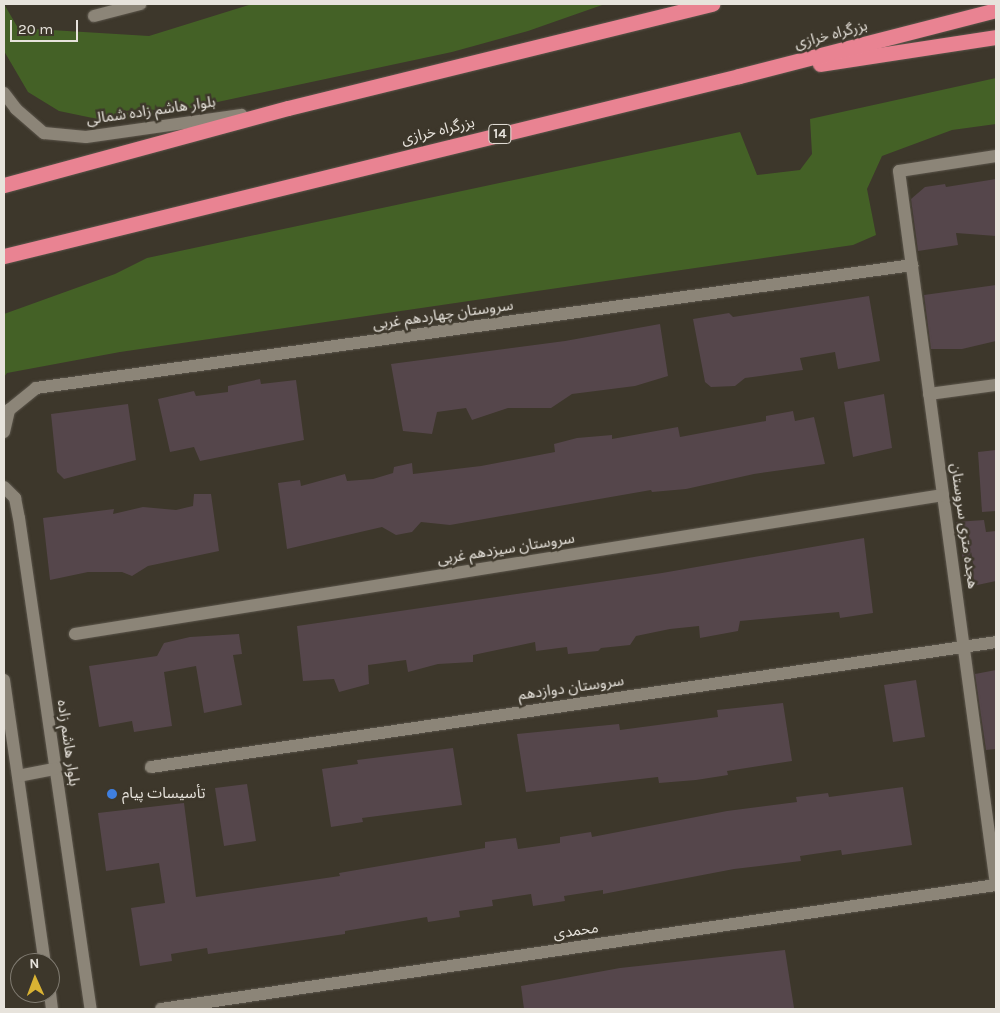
<!DOCTYPE html>
<html>
<head>
<meta charset="utf-8">
<style>
	body { margin:0 }
	#map { position:relative; width:1000px; height:1013px; overflow:hidden; background:#3d372b; font-family:Karla,"Noto Sans Arabic",sans-serif }
	div>[style] { position:absolute }
	.green>* { inset:0; background:#446126 }
	.building>* { inset:0; background:#55464b }
	.roads { filter:drop-shadow(0 0 1px #5b554b) drop-shadow(0 0 1px #5b554b) }
	.street>* { height:12px; margin:-6px; padding:0 6px; transform-origin:6px; border-radius:6px; background:#8c8578 }
	.secondary>* { height:12px; margin:-6px; padding:0 6px; transform-origin:6px; border-radius:6px; background:#8c8578 }
	.highway>* { height:15px; margin:-7.5px; padding:0 7.5px; transform-origin:7.5px; border-radius:7.5px; background:#e98392 }
	.dots>* { width:14px; height:14px; translate:-50% -50%; box-sizing:border-box; border:2px solid #3d372b; border-radius:50% }
	span { translate:-50% -50%; white-space:nowrap; text-align:center; line-height:1.15; -webkit-text-stroke:5px #3d372b; paint-order:stroke }
	.shield-label span { padding:1px 4px; background:#3d372b; border:1px solid; border-radius:4px; -webkit-text-stroke-width:0 }
	.shield-label { font-size:14px; color:#e7e3dc; font-weight:700 }
	.street-label { font-size:15px; color:#e7e3dc }
	.poi-label { font-size:15px; color:#e7e3dc }
	.left { translate:0 -50%; text-align:left }
	.frame { position:absolute; inset:0; border:5px solid #e7e3dc; pointer-events:none }
	.north { position:absolute; left:10px; top:953px; width:50px; height:50px; box-sizing:border-box; background:#3d372b; border:1px solid #817c72; border-radius:50%; rotate:358deg; font-size:14px; font-weight:700; line-height:20px; text-align:center; color:#e7e3dc }
	.north::after { content:''; display:block; margin:auto; width:18px; height:22px; background:#dab333; clip-path:polygon(50% 0,100% 100%,50% 72%,0 100%) }
	.scale { position:absolute; left:10px; top:20px; width:68px; height:22px; box-sizing:border-box; border:2px solid #e7e3dc; border-top:0; padding-left:6px; font-size:15px; line-height:18px; white-space:nowrap; color:#e7e3dc; -webkit-text-stroke:4px #3d372b; paint-order:stroke }
</style>
</head>
<body>
<div id="map">
	<div class="green">
		<i style="clip-path:polygon(4px 4px,18px 28px,149px 36px,252px 4px,605px 4px,528px 31px,452px 52px,157px 115px,107px 121px,59px 111px,28px 92px,4px 51px)"></i>
		<i style="clip-path:polygon(996px 78px,996px 124px,952px 130px,882px 156px,867px 189px,876px 235px,853px 245px,120px 352px,7px 373px,4px 377px,4px 314px,115px 274px,147px 258px,740px 132px,757px 175px,800px 170px,812px 154px,810px 119px)"></i>
	</div>
	<div class="building">
		<i style="clip-path:polygon(996px 179px,996px 236px,956px 233px,958px 245px,918px 251px,911px 199px,925px 187px,945px 184px,946px 187px)"></i>
		<i style="clip-path:polygon(996px 285px,996px 341px,962px 349px,931px 349px,924px 295px)"></i>
		<i style="clip-path:polygon(869px 296px,880px 361px,838px 369px,835px 352px,800px 358px,803px 370px,745px 378px,735px 386px,711px 387px,705px 382px,693px 319px,729px 313px,733px 317px)"></i>
		<i style="clip-path:polygon(660px 324px,668px 376px,635px 386px,572px 394px,551px 408px,508px 408px,472px 420px,466px 408px,437px 412px,432px 434px,403px 431px,391px 364px,565px 341px)"></i>
		<i style="clip-path:polygon(260px 379px,261px 384px,296px 380px,304px 440px,200px 461px,194px 447px,170px 452px,158px 399px,194px 391px,196px 396px,228px 392px,228px 386px)"></i>
		<i style="clip-path:polygon(884px 394px,892px 448px,853px 457px,844px 402px)"></i>
		<i style="clip-path:polygon(128px 404px,136px 460px,64px 479px,57px 472px,51px 414px)"></i>
		<i style="clip-path:polygon(793px 411px,795px 421px,814px 417px,825px 464px,754px 474px,686px 489px,652px 492px,651px 490px,450px 525px,421px 522px,412px 532px,396px 535px,382px 527px,287px 549px,278px 483px,300px 480px,301px 486px,345px 474px,347px 481px,373px 479px,393px 473px,394px 467px,412px 463px,413px 474px,481px 466px,555px 452px,554px 444px,577px 438px,612px 435px,612px 439px,678px 427px,680px 437px,766px 421px,766px 416px)"></i>
		<i style="clip-path:polygon(996px 450px,996px 511px,982px 512px,978px 452px)"></i>
		<i style="clip-path:polygon(194px 494px,211px 494px,219px 551px,148px 566px,132px 576px,122px 572px,88px 572px,50px 580px,43px 518px,114px 509px,113px 514px,143px 507px,176px 510px,193px 506px)"></i>
		<i style="clip-path:polygon(984px 520px,986px 532px,996px 531px,996px 581px,968px 587px,956px 522px)"></i>
		<i style="clip-path:polygon(864px 538px,873px 613px,840px 618px,839px 612px,740px 621px,738px 631px,700px 638px,699px 626px,670px 629px,636px 636px,630px 645px,601px 648px,598px 651px,568px 654px,567px 647px,536px 651px,535px 642px,473px 655px,473px 662px,438px 664px,408px 672px,406px 660px,368px 665px,369px 684px,339px 692px,334px 679px,303px 681px,297px 626px,662px 573px)"></i>
		<i style="clip-path:polygon(239px 634px,242px 654px,233px 655px,242px 705px,204px 713px,196px 666px,164px 672px,172px 726px,134px 732px,132px 721px,99px 727px,89px 666px,157px 656px,164px 643px,190px 637px)"></i>
		<i style="clip-path:polygon(996px 670px,996px 749px,986px 750px,975px 674px)"></i>
		<i style="clip-path:polygon(916px 680px,925px 737px,893px 742px,884px 685px)"></i>
		<i style="clip-path:polygon(783px 703px,792px 761px,727px 771px,728px 775px,696px 780px,659px 783px,658px 777px,526px 792px,517px 734px,619px 724px,620px 730px,718px 717px,717px 710px)"></i>
		<i style="clip-path:polygon(453px 748px,462px 805px,362px 818px,363px 822px,331px 827px,322px 769px,358px 764px,357px 760px)"></i>
		<i style="clip-path:polygon(247px 784px,256px 841px,224px 846px,215px 788px)"></i>
		<i style="clip-path:polygon(903px 787px,912px 845px,842px 855px,841px 850px,800px 856px,801px 861px,734px 869px,603px 894px,603px 890px,564px 896px,565px 901px,533px 906px,531px 894px,492px 900px,493px 906px,459px 911px,460px 917px,428px 922px,427px 917px,345px 931px,345px 934px,208px 954px,207px 948px,171px 954px,172px 961px,140px 966px,131px 908px,165px 903px,159px 863px,106px 871px,98px 813px,184px 803px,196px 897px,340px 876px,339px 873px,485px 848px,485px 842px,516px 838px,518px 849px,560px 843px,560px 837px,591px 832px,592px 837px,727px 811px,797px 802px,796px 797px,828px 793px,829px 797px)"></i>
		<i style="clip-path:polygon(785px 950px,794px 1008px,524px 1009px,521px 986px,620px 968px)"></i>
	</div>
	<div class="roads">
		<div class="street">
			<i style="left:94px;top:16px;width:48px;rotate:-14.6deg"></i>
			<i style="left:996px;top:156px;width:98px;rotate:171.2deg"></i>
			<i style="left:899px;top:171px;width:721px;rotate:82.26deg"></i>
			<i style="left:929px;top:394px;width:68px;rotate:-7.7deg"></i>
			<i style="left:4px;top:432px;width:23px;rotate:-77deg"></i>
			<i style="left:9px;top:410px;width:35px;rotate:-39deg"></i>
			<i style="left:36px;top:388px;width:885px;rotate:-7.99deg"></i>
			<i style="left:75px;top:634px;width:879px;rotate:-9.1deg"></i>
			<i style="left:151px;top:767px;width:854px;rotate:-8.41deg"></i>
			<i style="left:161px;top:1009px;width:844px;rotate:-8.45deg"></i>
		</div>
		<div class="secondary">
			<i style="left:4px;top:93px;width:20px;rotate:53deg"></i>
			<i style="left:16px;top:109px;width:37px;rotate:41deg"></i>
			<i style="left:44px;top:133px;width:42px;rotate:5.4deg"></i>
			<i style="left:86px;top:137px;width:157px;rotate:-8.1deg"></i>
			<i style="left:4px;top:487px;width:16px;rotate:45deg"></i>
			<i style="left:15px;top:498px;width:20px;rotate:79deg"></i>
			<i style="left:19px;top:518px;width:496px;rotate:81.7deg"></i>
			<i style="left:4px;top:680px;width:286px;rotate:81.8deg"></i>
			<i style="left:18px;top:776px;width:38px;rotate:-11deg"></i>
			<i style="left:50px;top:993px;width:16px;rotate:83deg"></i>
		</div>
		<div class="highway">
			<i style="left:820px;top:64px;width:178px;rotate:-8.7deg"></i>
			<i style="left:4px;top:185px;width:294px;rotate:-15.2deg"></i>
			<i style="left:288px;top:108px;width:437px;rotate:-13.8deg"></i>
			<i style="left:4px;top:256px;width:757px;rotate:-13.76deg"></i>
			<i style="left:739px;top:76px;width:265px;rotate:-14.4deg"></i>
		</div>
	</div>
	<div class="dots">
		<i style="left:112px;top:794px;background:#3f7fe0"></i>
	</div>
	<div class="shield-label">
		<span style="left:500px;top:134px">14</span>
	</div>
	<div class="street-label">
		<span style="left:831px;top:35px;rotate:-15deg">بزرگراه خرازی</span>
		<span style="left:151px;top:111px;rotate:-8deg">بلوار هاشم زاده شمالی</span>
		<span style="left:438px;top:131px;rotate:-14deg">بزرگراه خرازی</span>
		<span style="left:443px;top:315px;rotate:-8deg">سروستان چهاردهم غربی</span>
		<span style="left:964px;top:526px;rotate:82deg">هجده متری سروستان</span>
		<span style="left:506px;top:549px;rotate:-9deg">سروستان سیزدهم غربی</span>
		<span style="left:571px;top:688px;rotate:-8deg">سروستان دوازدهم</span>
		<span style="left:68px;top:743px;rotate:82deg">بلوار هاشم زاده</span>
		<span style="left:576px;top:931px;rotate:-8deg">محمدی</span>
	</div>
	<div class="poi-label">
		<span class="left" style="left:122px;top:794px">تأسیسات پیام</span>
	</div>
	<div class="frame"></div>
	<div class="north">N</div>
	<div class="scale">20 m</div>
</div>
</body>
</html>
